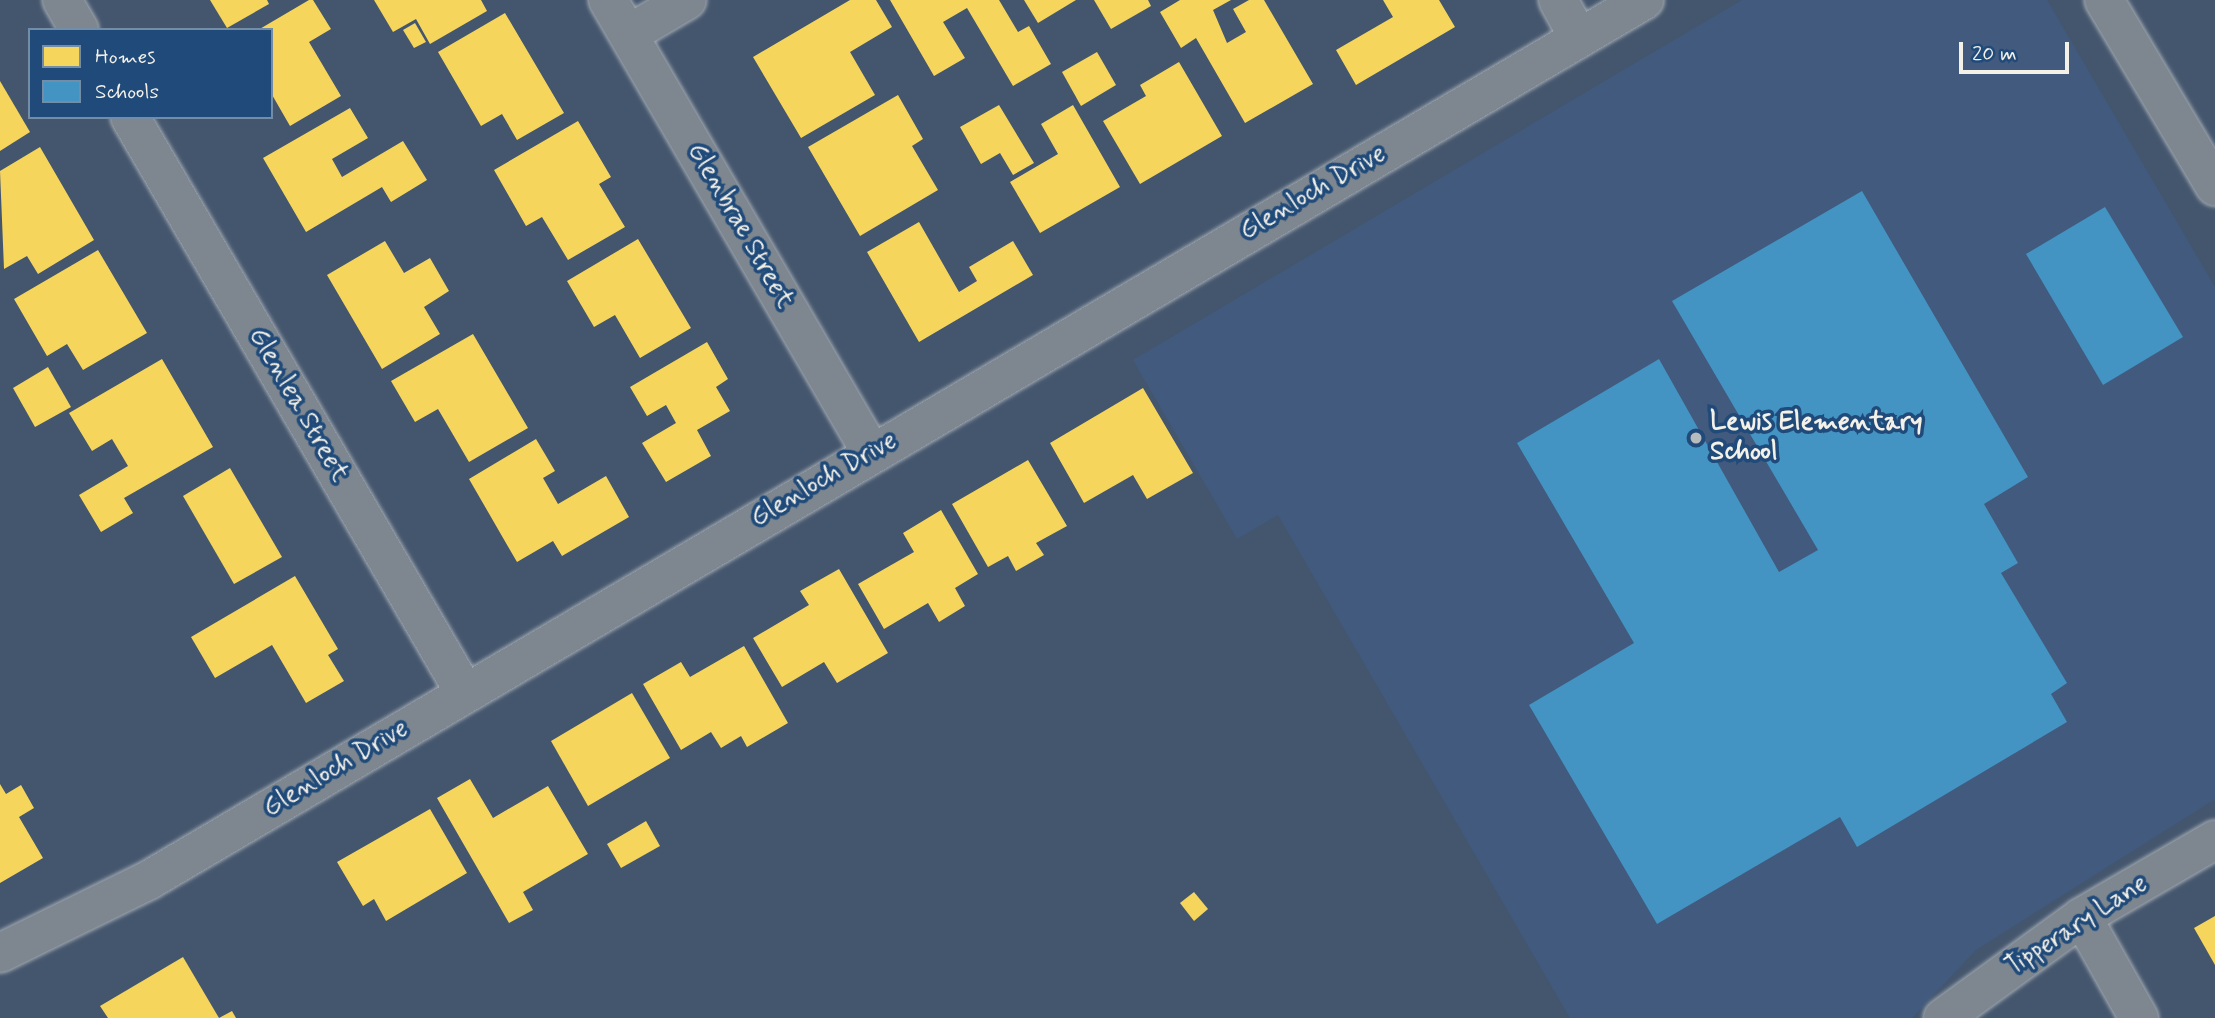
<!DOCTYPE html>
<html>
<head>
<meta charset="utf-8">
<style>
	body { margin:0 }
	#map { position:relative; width:2215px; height:1018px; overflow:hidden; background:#44566d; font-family:Mynerve,sans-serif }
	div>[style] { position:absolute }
	.built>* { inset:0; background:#415a7d }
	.homes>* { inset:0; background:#f6d55c }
	.schools>* { inset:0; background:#4393c3 }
	.roads { filter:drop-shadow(0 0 2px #a3aab3) drop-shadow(0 0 2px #a3aab3) }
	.minor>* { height:38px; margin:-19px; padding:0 19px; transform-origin:19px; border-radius:19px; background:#7e878f }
	.dots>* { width:19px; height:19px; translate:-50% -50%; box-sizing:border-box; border:4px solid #1f4a7a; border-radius:50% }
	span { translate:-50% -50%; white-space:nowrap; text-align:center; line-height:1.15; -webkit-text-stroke:7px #1f4a7a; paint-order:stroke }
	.street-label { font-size:26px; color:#f4f1e8 }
	.poi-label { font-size:26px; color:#f4f1e8; font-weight:700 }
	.left { translate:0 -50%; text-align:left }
	.legend { position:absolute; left:28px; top:28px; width:245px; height:91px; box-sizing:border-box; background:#1f4a7a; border:2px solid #748da6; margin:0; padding:9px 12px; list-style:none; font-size:21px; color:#f4f1e8 }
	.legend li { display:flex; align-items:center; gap:14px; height:35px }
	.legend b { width:35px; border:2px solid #748da6 }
	.scale { position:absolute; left:1959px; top:42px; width:110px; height:32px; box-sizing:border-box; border:4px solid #f4f1e8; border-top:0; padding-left:9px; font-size:21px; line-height:24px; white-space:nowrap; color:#f4f1e8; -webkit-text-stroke:5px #1f4a7a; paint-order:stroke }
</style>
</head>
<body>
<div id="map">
	<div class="built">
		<i style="clip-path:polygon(1742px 0,2047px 0,2215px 287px,2215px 799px,1976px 950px,1912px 1018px,1570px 1018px,1278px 515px,1237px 539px,1133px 360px)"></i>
	</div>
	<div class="homes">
		<i style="clip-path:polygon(210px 0,267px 0,269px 4px,227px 28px)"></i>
		<i style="clip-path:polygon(309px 0,313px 0,331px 29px,309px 42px,341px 96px,290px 126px,271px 93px,271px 30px,258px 30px)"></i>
		<i style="clip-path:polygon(374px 0,481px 0,487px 11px,430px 44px,416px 19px,393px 32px)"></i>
		<i style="clip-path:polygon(850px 0,876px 0,892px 27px,850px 52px,875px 95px,801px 138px,753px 57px)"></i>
		<i style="clip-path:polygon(890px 0,999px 0,1018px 32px,1029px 26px,1051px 64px,1013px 86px,967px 8px,943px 22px,965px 58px,934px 76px)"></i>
		<i style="clip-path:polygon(1024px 0,1076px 0,1038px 23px)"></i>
		<i style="clip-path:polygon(1094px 0,1148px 0,1151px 6px,1111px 29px)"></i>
		<i style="clip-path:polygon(1180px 0,1231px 0,1213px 10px,1227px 43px,1246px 32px,1233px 9px,1249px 0,1264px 0,1313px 84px,1245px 123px,1196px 38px,1181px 48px,1160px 12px)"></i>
		<i style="clip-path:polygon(1383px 0,1439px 0,1455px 27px,1356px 85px,1336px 50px,1393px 17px)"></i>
		<i style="clip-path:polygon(505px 13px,564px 113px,517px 140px,502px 114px,481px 126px,438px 52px)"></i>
		<i style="clip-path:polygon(415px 23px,426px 42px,414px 48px,403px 30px)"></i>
		<i style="clip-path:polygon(1097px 52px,1116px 85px,1081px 106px,1062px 72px)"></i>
		<i style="clip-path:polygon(1179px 62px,1222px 136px,1140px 184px,1103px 121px,1146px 96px,1140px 85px)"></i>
		<i style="clip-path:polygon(0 81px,30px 132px,0 151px)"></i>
		<i style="clip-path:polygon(898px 95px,923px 139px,912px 146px,938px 190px,860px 236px,808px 147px)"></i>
		<i style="clip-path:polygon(999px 105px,1034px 163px,1013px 175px,1000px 153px,981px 164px,960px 127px)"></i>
		<i style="clip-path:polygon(1073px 105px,1120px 187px,1040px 233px,1010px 182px,1058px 154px,1041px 124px)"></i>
		<i style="clip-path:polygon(350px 108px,368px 138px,332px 159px,342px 177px,403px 141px,427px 180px,391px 202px,382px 187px,306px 232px,263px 158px)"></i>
		<i style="clip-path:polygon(578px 121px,611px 177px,599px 184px,625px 227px,568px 260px,542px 217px,526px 226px,494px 170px)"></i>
		<i style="clip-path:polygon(40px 147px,94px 240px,38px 274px,27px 256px,4px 269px,0 171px)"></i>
		<i style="clip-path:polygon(919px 222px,959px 292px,977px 281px,969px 267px,1013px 241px,1033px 275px,919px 342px,867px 252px)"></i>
		<i style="clip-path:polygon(638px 239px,691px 328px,640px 358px,615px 315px,594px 327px,567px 281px)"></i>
		<i style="clip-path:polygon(385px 241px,404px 273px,430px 258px,449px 291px,424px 307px,440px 334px,382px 369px,327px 275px)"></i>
		<i style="clip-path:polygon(98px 250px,147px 333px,83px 370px,67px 344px,47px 356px,14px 299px)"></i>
		<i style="clip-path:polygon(473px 334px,528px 428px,469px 462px,438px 409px,415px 422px,391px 381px)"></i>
		<i style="clip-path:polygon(707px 342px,728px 379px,716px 387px,730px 411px,697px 430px,711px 456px,666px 482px,642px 443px,676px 423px,666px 405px,647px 416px,630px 387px)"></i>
		<i style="clip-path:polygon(162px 359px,213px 447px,124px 498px,133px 513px,101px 532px,79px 495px,128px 466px,112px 439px,92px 451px,69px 413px)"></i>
		<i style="clip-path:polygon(48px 367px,71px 407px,35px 427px,13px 388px)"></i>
		<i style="clip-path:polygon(1143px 388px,1193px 473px,1147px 499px,1133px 475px,1084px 503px,1050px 443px)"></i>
		<i style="clip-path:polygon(536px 439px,555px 471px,543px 478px,558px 504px,606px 476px,629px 517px,562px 556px,553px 541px,517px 562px,469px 479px)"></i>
		<i style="clip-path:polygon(1028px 460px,1067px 526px,1036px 543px,1044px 555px,1016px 571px,1008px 556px,988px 567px,952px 504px)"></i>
		<i style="clip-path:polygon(230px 468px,282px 557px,234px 584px,183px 496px)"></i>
		<i style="clip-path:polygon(941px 510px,978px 574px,955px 588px,965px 606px,939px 622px,928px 603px,884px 629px,858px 584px,914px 552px,903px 533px)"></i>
		<i style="clip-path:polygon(839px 569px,888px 653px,837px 683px,824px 662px,782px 687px,753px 638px,809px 605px,800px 591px)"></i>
		<i style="clip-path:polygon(295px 576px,338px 649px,328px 655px,344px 681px,306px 703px,272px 645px,215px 678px,191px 637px)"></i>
		<i style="clip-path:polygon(744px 646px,788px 723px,747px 747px,741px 736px,721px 748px,711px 732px,681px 750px,643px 684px,681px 662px,690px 677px)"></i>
		<i style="clip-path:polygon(632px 693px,670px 758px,588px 806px,551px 741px)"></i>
		<i style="clip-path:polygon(470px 779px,493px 818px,548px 786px,588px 854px,523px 892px,533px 910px,509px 923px,437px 798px)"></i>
		<i style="clip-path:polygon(0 784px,6px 794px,21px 785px,34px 808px,19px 817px,43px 858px,0 883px)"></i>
		<i style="clip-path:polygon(430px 809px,467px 873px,386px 921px,374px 899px,363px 906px,337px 862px)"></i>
		<i style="clip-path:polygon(646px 821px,660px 846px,621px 868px,607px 844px)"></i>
		<i style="clip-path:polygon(1194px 892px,1208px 909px,1194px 921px,1180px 903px)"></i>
		<i style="clip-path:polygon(2215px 916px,2215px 965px,2194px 928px)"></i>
		<i style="clip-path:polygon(183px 957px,219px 1018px,108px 1018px,100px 1006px)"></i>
		<i style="clip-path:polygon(232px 1011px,236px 1018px,219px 1018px)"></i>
	</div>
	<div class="schools">
		<i style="clip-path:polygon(1862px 191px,2028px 477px,1984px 504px,2018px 563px,2001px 573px,2067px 683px,2051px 694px,2067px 722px,1857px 847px,1840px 817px,1657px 924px,1529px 705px,1634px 643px,1517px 443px,1659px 359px,1779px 572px,1818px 550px,1672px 301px)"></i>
		<i style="clip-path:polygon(2105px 207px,2183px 337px,2103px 385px,2026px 254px)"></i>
	</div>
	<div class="roads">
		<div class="minor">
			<i style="left:62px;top:0;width:34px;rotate:60deg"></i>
			<i style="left:608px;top:0;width:523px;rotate:59.81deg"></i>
			<i style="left:1558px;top:0;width:43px;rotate:61.1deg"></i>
			<i style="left:2104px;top:0;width:217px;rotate:59.2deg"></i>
			<i style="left:629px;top:34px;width:67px;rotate:-30.4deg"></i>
			<i style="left:130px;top:117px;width:666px;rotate:59.82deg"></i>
			<i style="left:2082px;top:917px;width:116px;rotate:60.6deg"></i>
			<i style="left:0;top:953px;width:166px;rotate:-26.1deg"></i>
			<i style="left:149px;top:880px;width:1735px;rotate:-30.48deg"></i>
			<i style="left:1943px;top:1018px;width:172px;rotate:-36deg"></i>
			<i style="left:2082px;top:917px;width:154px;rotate:-30.1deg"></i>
		</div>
	</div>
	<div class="dots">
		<i style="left:1696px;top:438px;background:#b6bbbd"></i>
	</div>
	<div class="street-label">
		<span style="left:1313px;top:193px;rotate:-30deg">Glenloch Drive</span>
		<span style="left:740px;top:226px;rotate:60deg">Glenbrae Street</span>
		<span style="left:298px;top:405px;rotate:60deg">Glenlea Street</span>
		<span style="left:824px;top:480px;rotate:-30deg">Glenloch Drive</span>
		<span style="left:336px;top:769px;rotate:-31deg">Glenloch Drive</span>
		<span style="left:2077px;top:926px;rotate:-33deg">Tipperary Lane</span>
	</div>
	<div class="poi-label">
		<span class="left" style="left:1710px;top:438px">Lewis Elementary<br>School</span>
	</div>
	<ul class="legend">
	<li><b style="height:19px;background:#f6d55c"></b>Homes</li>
	<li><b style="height:19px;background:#4393c3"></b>Schools</li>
	</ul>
	<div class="scale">20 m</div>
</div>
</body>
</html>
